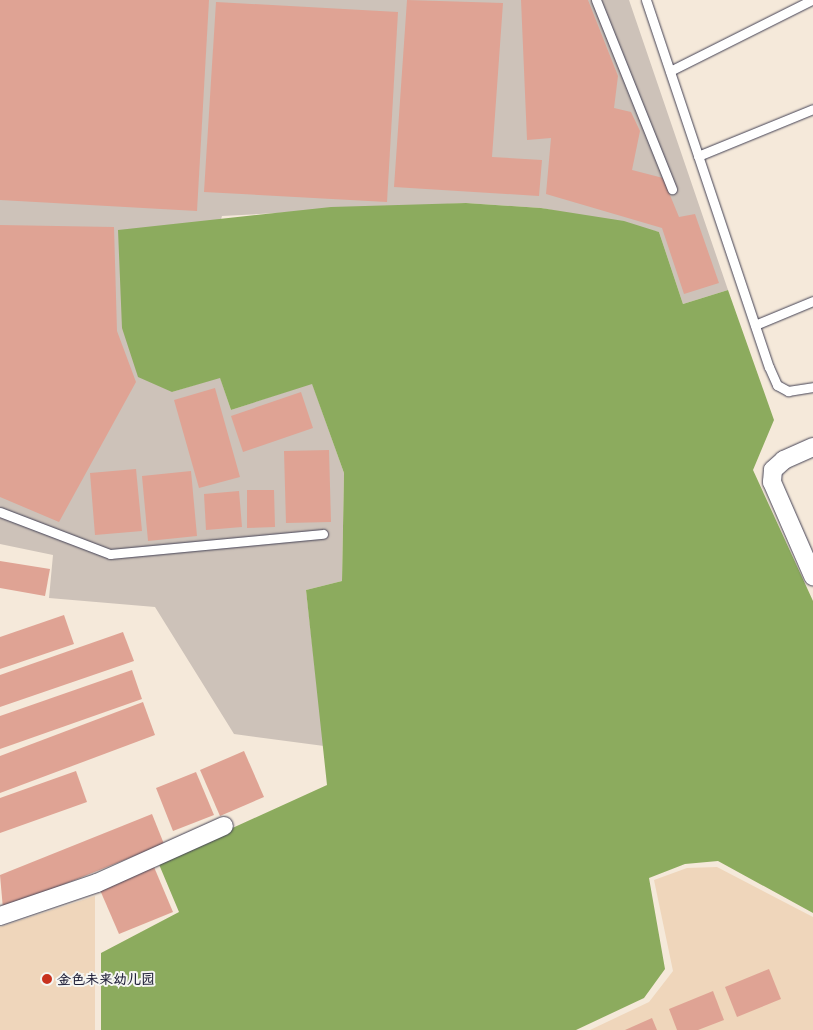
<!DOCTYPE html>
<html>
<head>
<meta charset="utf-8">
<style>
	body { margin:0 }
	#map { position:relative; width:813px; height:1030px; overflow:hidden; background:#f5e9da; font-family:Delius,"LXGW WenKai TC",sans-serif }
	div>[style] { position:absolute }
	.built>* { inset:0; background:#efd6bb }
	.industrial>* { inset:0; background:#cdc2b9 }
	.forest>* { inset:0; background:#8cab5e }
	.building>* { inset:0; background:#dfa394 }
	.roads { filter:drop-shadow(0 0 1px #424053) drop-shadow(0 0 1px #424053) }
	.service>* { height:9px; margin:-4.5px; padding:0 4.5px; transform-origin:4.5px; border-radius:4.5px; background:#fff }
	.minor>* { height:18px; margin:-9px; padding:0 9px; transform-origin:9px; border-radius:9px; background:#fff }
	.dots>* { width:14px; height:14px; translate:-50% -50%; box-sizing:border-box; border:2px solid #f6f6f2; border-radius:50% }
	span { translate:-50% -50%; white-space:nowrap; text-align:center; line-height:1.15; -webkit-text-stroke:4px #f6f6f2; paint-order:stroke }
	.poi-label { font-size:14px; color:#22223b; font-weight:700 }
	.left { translate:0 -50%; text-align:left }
</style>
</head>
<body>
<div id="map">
	<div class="built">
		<i style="clip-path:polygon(717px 867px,813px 917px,813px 1030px,590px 1030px,649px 1002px,673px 971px,654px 880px,687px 868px)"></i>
		<i style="clip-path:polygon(95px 896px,95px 1030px,0 1030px,0 927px)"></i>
	</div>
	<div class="industrial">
		<i style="clip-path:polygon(0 0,629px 0,728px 290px,683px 304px,659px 232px,541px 208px,466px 203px,222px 216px,172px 392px,220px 377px,231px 410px,312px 383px,344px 473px,342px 581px,306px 590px,324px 746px,234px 734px,155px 607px,49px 598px,53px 555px,0 544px)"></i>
	</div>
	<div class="forest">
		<i style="clip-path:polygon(466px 203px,541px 208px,624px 221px,659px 232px,683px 304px,728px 290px,774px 420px,753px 470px,813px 601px,813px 913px,718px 861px,685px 864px,649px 878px,665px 969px,644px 998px,576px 1030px,101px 1030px,101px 953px,179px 912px,158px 862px,327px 785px,306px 590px,342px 581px,344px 473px,312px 384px,231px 410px,220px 378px,172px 392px,138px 377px,122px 328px,118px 230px,331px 207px)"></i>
	</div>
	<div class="building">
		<i style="clip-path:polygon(0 0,209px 0,197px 211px,0 200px)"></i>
		<i style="clip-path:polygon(407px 0,503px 3px,492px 157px,542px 160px,539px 196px,394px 187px)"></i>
		<i style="clip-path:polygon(521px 0,588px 0,618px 76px,614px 108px,631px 112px,640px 131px,632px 170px,663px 178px,679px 217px,695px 214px,719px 283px,684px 294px,662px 228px,546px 194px,551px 138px,527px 140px)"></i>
		<i style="clip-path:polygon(216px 2px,398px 12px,387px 202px,204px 192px)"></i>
		<i style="clip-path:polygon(0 225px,114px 227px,117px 331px,136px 382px,59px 522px,0 497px)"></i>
		<i style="clip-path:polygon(215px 388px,240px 477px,199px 488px,174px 400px)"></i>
		<i style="clip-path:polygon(301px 392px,313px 428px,243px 452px,231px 416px)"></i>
		<i style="clip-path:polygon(329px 450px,331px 522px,286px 523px,284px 451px)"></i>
		<i style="clip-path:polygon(136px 469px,142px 531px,95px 535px,90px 473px)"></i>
		<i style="clip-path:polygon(191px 471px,197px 536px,148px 541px,142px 476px)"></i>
		<i style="clip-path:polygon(247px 490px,274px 490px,275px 527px,247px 528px)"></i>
		<i style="clip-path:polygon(239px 491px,242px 527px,206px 530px,204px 494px)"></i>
		<i style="clip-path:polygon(0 561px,50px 569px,45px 596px,0 588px)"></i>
		<i style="clip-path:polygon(64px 615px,74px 644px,0 669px,0 637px)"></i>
		<i style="clip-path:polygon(123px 632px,134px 661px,0 707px,0 675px)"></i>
		<i style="clip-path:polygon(132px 670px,142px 699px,0 749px,0 716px)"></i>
		<i style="clip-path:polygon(143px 702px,155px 735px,0 793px,0 756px)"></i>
		<i style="clip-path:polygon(244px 751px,264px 797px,220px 816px,200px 770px)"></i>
		<i style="clip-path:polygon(76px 771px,87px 802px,0 833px,0 798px)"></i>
		<i style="clip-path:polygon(196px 772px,214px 815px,173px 831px,156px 788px)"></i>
		<i style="clip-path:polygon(152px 814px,164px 844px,3px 909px,0 875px)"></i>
		<i style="clip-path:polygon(154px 867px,173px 912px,119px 934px,100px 890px)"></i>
		<i style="clip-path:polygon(769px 969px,781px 999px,737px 1017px,725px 987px)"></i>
		<i style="clip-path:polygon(713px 991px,724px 1020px,698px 1030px,677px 1030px,669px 1009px)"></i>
		<i style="clip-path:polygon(652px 1018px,657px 1030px,625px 1030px)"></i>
	</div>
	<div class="roads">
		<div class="service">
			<i style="left:596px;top:0;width:204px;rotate:68.1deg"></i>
			<i style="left:646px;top:0;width:387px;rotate:71.5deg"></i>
			<i style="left:769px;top:367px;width:20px;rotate:66deg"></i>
			<i style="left:777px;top:385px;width:13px;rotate:29deg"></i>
			<i style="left:788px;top:391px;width:25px;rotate:-9deg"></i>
			<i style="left:670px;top:71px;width:159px;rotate:-26.6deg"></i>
			<i style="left:698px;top:156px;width:124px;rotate:-22.2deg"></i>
			<i style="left:755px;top:325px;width:63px;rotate:-22.5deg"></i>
			<i style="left:0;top:512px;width:118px;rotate:20.9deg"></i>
			<i style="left:110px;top:554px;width:214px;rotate:-5.4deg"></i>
		</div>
		<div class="minor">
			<i style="left:813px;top:447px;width:32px;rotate:156deg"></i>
			<i style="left:784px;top:460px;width:15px;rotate:138deg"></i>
			<i style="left:773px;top:470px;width:12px;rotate:95deg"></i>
			<i style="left:772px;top:482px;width:103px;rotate:66.4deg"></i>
			<i style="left:0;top:916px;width:102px;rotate:-18.8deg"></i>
			<i style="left:97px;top:883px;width:139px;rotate:-24.2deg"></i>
		</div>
	</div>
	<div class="dots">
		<i style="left:47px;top:979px;background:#c8321e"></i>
	</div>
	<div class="poi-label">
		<span class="left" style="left:57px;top:979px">金色未来幼儿园</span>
	</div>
</div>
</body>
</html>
